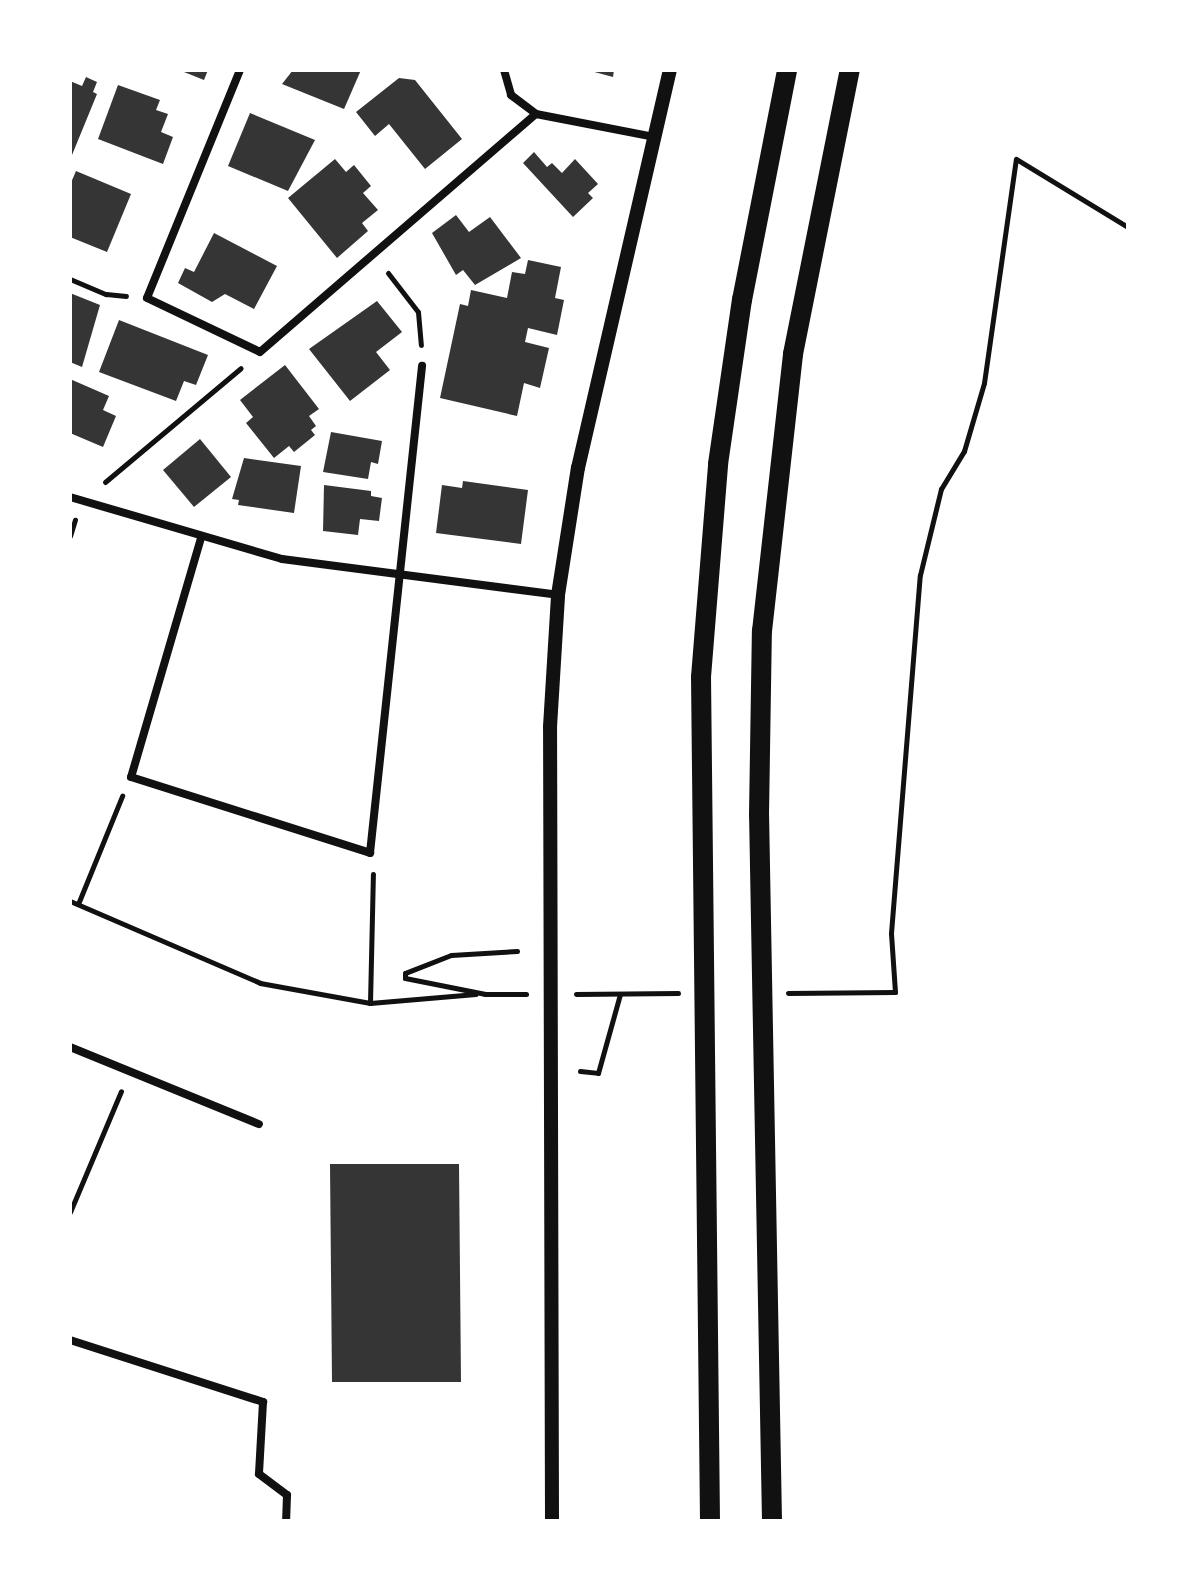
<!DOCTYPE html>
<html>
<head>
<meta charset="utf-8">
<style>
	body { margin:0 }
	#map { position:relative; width:1198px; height:1591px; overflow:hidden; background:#fff; font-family:Arial,sans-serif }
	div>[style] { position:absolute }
	.building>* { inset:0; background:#353535 }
	.path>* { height:5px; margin:-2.5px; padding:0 2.5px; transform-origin:2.5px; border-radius:2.5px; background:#111 }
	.minor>* { height:8px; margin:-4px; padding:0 4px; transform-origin:4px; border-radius:4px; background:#111 }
	.tertiary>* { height:14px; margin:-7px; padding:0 7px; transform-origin:7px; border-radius:7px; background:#111 }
	.primary>* { height:20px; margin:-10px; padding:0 10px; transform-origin:10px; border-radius:10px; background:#111 }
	span { translate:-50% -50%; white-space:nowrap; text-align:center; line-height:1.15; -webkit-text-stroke:8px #fff; paint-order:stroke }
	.frame { position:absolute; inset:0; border:72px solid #fff; pointer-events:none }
</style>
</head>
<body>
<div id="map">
	<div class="building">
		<i style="clip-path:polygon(179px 70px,208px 70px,204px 80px)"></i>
		<i style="clip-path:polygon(293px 70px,361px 70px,344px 109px,282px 84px)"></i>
		<i style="clip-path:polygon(587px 70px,614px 70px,613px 77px)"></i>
		<i style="clip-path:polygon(86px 77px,97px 82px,93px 92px,97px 94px,72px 155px,70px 81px,82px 86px)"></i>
		<i style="clip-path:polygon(399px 78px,415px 80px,462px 139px,425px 169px,389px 124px,375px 136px,356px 112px)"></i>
		<i style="clip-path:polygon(118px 85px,160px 100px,156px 110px,168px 114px,161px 132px,173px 137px,163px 164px,98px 139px)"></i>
		<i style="clip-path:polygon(250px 113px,315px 140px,288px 191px,228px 166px)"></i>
		<i style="clip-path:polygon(534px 152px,547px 167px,552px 163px,562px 173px,575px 159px,598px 184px,588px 193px,593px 198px,573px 217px,523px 163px)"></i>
		<i style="clip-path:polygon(335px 159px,346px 172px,354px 165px,371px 186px,363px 193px,378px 210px,362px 223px,368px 231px,337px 258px,288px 198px)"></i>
		<i style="clip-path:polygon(76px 171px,131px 194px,107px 252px,70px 237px,70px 185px)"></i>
		<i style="clip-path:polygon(456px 215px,469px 232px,490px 217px,521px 258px,475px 285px,463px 270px,456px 275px,432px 233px)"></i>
		<i style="clip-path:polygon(214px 233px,277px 266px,254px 309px,225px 294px,212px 302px,178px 283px,185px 268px,194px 272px)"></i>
		<i style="clip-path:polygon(528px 260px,561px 267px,555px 298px,564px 300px,557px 335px,528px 328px,525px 342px,549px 348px,540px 388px,524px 383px,517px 416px,440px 398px,460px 304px,468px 306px,471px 290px,507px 298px,512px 272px,525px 274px)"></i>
		<i style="clip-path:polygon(70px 293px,100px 305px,82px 367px,70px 362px)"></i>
		<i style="clip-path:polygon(377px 301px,402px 332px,376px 352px,390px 370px,350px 401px,309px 349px)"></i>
		<i style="clip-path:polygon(119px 320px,208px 355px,196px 385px,184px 381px,176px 401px,99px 372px)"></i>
		<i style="clip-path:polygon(285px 365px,319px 409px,309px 416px,316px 426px,311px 430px,315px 435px,294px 452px,289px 446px,274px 458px,246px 423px,253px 417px,240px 400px)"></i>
		<i style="clip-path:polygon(70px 379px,109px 396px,103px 410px,116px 416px,103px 447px,70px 433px)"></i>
		<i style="clip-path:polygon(331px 432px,382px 441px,378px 464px,371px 462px,368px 479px,323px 472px)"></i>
		<i style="clip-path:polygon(200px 439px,231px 477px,194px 507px,163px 470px)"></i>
		<i style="clip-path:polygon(244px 458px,301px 466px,294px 513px,238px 505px,239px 500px,232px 499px)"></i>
		<i style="clip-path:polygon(463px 481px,528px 490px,521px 544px,436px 533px,442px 485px,462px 488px)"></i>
		<i style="clip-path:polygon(324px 485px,371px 491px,371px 496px,382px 498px,379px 521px,360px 519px,358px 535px,323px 531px)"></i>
		<i style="clip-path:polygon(330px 1164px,459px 1164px,461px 1382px,332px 1382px)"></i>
	</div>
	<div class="path">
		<i style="left:388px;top:273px;width:49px;rotate:52.4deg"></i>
		<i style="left:418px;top:312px;width:33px;rotate:85deg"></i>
		<i style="left:70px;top:279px;width:39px;rotate:23deg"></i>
		<i style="left:106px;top:294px;width:20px;rotate:6deg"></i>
		<i style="left:105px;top:482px;width:177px;rotate:-40deg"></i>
		<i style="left:70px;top:536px;width:17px;rotate:-73deg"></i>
		<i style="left:70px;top:901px;width:207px;rotate:23.3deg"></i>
		<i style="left:260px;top:983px;width:112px;rotate:10.3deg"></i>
		<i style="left:370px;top:1003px;width:106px;rotate:-4.9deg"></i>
		<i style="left:78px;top:904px;width:117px;rotate:-67.8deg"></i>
		<i style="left:517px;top:951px;width:66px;rotate:176.5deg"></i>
		<i style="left:451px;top:955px;width:49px;rotate:158.6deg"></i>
		<i style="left:405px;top:973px;width:5px;rotate:90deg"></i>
		<i style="left:405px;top:978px;width:82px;rotate:11.3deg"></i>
		<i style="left:485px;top:994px;width:41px"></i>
		<i style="left:788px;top:993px;width:107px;rotate:-0.5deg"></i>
		<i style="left:895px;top:992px;width:59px;rotate:-93.9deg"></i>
		<i style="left:891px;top:933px;width:359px;rotate:-85.4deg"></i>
		<i style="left:920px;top:575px;width:89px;rotate:-76.3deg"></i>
		<i style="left:941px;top:489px;width:44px;rotate:-58.8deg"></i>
		<i style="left:964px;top:451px;width:71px;rotate:-73.6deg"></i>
		<i style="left:984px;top:383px;width:226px;rotate:-81.9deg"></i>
		<i style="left:1016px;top:159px;width:131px;rotate:31.3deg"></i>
		<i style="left:576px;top:994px;width:102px;rotate:-0.6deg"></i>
		<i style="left:370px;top:1003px;width:129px;rotate:-88.7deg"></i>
		<i style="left:580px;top:1071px;width:18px;rotate:6deg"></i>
		<i style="left:598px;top:1073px;width:82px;rotate:-74.4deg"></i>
		<i style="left:70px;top:1212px;width:131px;rotate:-67.1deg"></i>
	</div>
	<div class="minor">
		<i style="left:240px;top:70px;width:246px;rotate:112.2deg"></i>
		<i style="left:147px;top:298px;width:125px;rotate:25.5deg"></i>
		<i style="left:260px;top:352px;width:364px;rotate:-40.8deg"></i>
		<i style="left:504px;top:70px;width:26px;rotate:74deg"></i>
		<i style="left:511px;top:95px;width:31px;rotate:37deg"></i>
		<i style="left:536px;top:114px;width:120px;rotate:11deg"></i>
		<i style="left:70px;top:497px;width:221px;rotate:16.3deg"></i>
		<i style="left:282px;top:559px;width:278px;rotate:7.4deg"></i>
		<i style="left:201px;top:538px;width:249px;rotate:106.3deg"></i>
		<i style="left:131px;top:777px;width:251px;rotate:17.6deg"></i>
		<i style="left:370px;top:853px;width:490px;rotate:-83.9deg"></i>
		<i style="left:70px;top:1047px;width:204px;rotate:22.2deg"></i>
		<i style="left:70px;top:1340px;width:203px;rotate:17.8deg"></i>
		<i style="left:263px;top:1402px;width:72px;rotate:93.2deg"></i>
		<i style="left:259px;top:1474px;width:35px;rotate:37deg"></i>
		<i style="left:287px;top:1495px;width:26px;rotate:92deg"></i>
	</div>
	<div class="tertiary">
		<i style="left:552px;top:1521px;width:794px;rotate:-90.14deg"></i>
		<i style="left:550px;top:727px;width:132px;rotate:-86.5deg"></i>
		<i style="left:558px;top:595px;width:129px;rotate:-81.1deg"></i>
		<i style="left:578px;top:468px;width:408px;rotate:-77deg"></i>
	</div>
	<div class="primary">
		<i style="left:710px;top:1521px;width:844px;rotate:-90.61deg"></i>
		<i style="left:701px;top:677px;width:214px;rotate:-85.4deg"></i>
		<i style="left:718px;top:464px;width:166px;rotate:-81.7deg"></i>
		<i style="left:742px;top:300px;width:234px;rotate:-78.9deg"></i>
		<i style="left:772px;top:1521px;width:706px;rotate:-91.05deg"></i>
		<i style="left:759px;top:815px;width:184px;rotate:-89.1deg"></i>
		<i style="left:762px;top:631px;width:279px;rotate:-83.6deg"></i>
		<i style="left:793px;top:354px;width:290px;rotate:-78.7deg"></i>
	</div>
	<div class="frame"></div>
</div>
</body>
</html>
